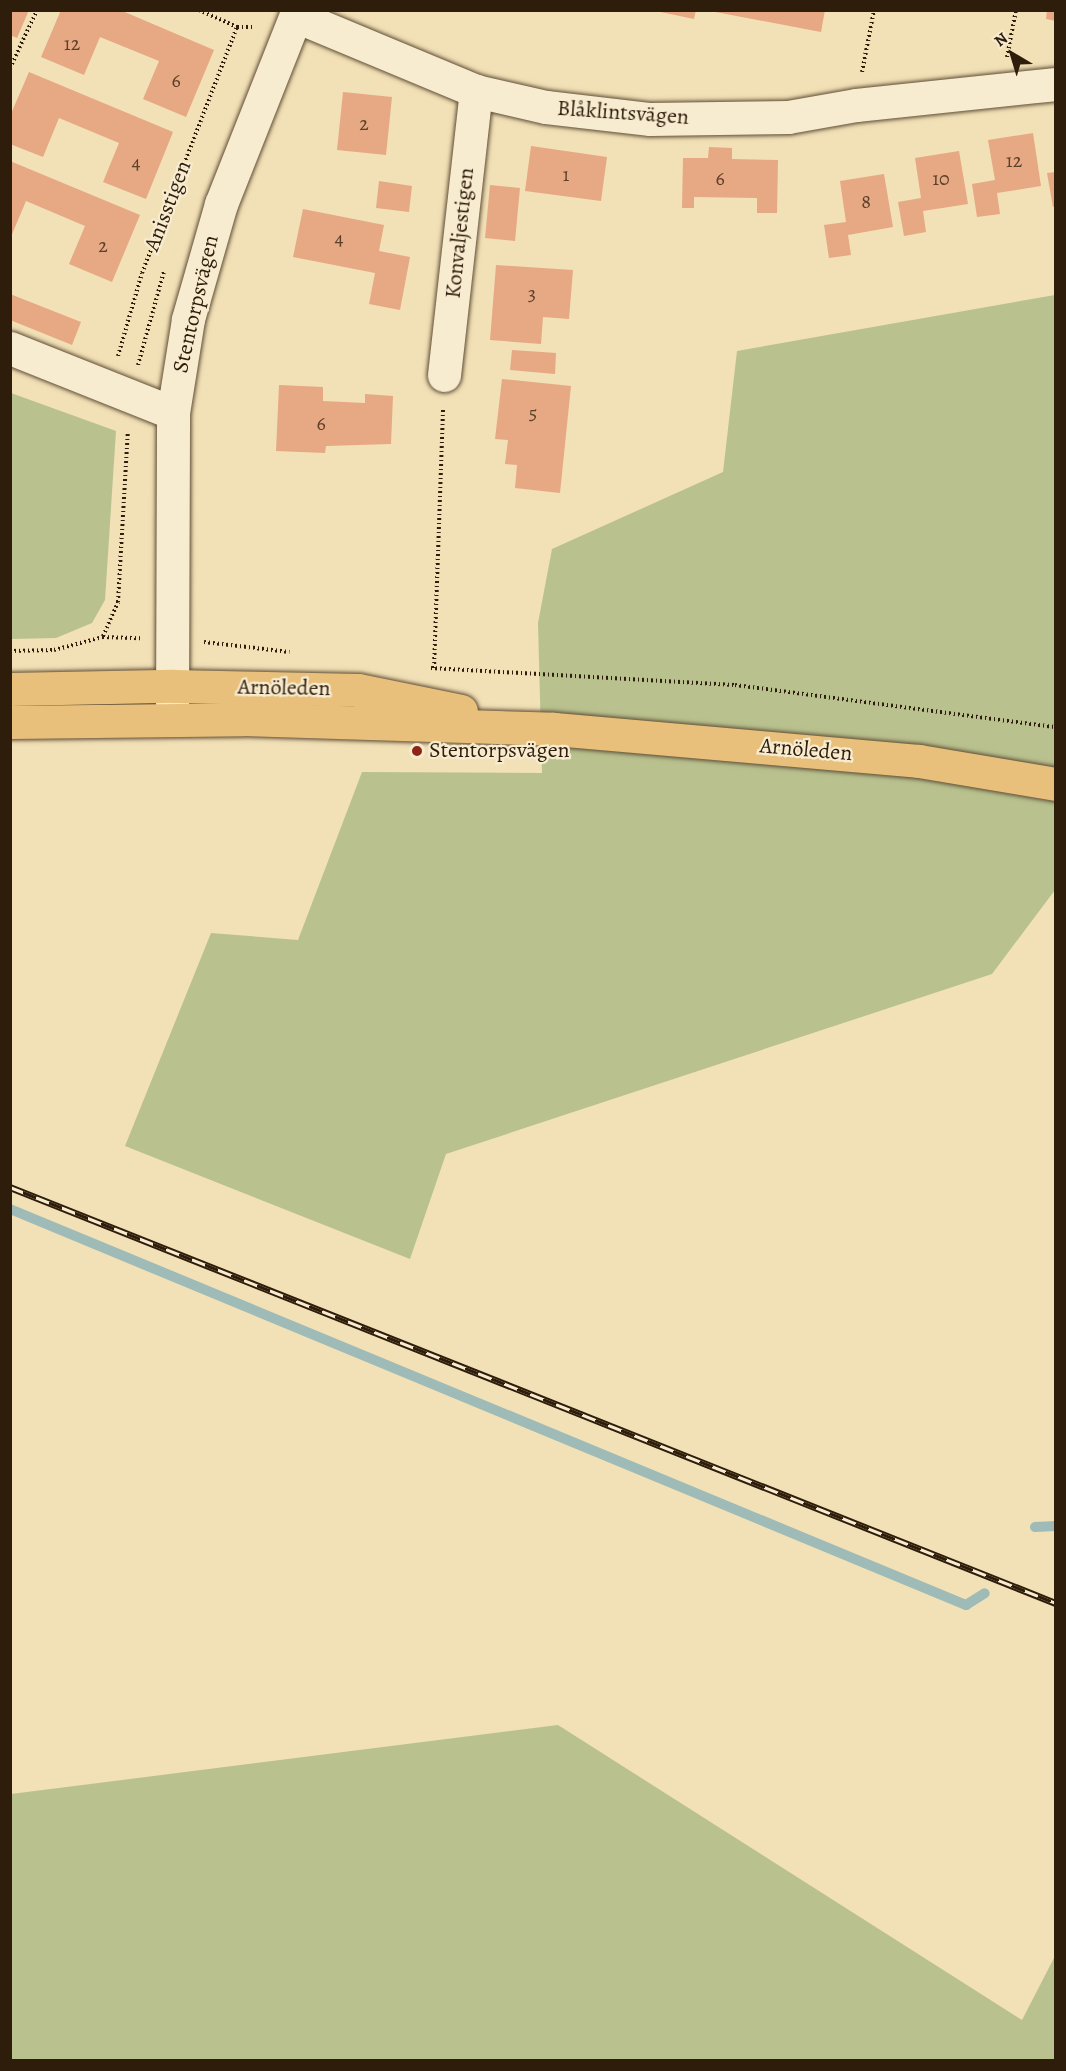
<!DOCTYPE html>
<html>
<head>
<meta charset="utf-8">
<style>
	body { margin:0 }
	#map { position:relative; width:1066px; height:2071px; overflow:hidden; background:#f2e0b6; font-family:Alegreya,serif }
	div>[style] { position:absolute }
	.green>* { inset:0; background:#b9c28f }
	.stream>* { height:10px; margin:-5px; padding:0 5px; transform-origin:5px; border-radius:5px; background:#9ebbb7 }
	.building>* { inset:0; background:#e7a884 }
	.path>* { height:4px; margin-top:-2px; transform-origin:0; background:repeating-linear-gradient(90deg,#2e1d0b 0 1.5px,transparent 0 4.5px) }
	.roads { filter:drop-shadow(0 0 2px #5f4e36) drop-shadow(0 0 2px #5f4e36) }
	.minor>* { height:33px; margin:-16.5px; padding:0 16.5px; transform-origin:16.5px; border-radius:16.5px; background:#f7ebd0 }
	.major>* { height:33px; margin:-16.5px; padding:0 16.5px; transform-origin:16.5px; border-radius:16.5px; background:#e9c07b }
	.rail>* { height:7px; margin-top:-3.5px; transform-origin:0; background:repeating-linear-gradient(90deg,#f7ebd0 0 14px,#2e1d0b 0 28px); box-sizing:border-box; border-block:2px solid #2e1d0b }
	.dots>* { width:16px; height:16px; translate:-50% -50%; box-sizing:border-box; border:3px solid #f7ebd0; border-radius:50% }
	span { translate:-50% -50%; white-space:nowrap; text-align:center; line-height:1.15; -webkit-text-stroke:4.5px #f7ebd0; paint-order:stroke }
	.number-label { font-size:20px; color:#5c4029 }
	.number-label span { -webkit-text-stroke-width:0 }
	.street-label { font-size:22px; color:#2e1d0b }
	.poi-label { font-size:22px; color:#2e1d0b }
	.left { translate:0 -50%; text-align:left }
	.frame { position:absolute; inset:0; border:12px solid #2e1d0b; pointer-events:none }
	.north { position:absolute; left:982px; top:24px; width:60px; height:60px; -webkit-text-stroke:4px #f7ebd0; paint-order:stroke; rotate:322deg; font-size:16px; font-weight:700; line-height:24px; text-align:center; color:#2e1d0b }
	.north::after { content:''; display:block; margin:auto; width:21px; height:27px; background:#2e1d0b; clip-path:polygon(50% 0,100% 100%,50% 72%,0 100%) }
</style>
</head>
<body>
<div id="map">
	<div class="green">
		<i style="clip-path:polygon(1055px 295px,1055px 890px,992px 974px,446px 1154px,410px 1259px,125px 1146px,211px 933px,298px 940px,362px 772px,542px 773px,538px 623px,552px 549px,723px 472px,737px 351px)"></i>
		<i style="clip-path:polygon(11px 393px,116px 431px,105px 600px,92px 623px,56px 638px,11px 639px)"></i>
		<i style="clip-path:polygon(558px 1725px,1022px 2020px,1055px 1956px,1055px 2060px,11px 2060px,11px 1794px)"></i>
	</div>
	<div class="stream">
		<i style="left:10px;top:1209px;width:1035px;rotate:22.5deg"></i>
		<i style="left:966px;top:1605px;width:22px;rotate:-32deg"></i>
		<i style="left:1035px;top:1527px;width:21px;rotate:-3deg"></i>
	</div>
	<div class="building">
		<i style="clip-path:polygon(10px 10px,29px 10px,17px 38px,10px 35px)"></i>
		<i style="clip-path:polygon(61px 10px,120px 10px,214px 50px,186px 117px,143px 99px,159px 61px,100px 37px,84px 75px,41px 57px)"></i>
		<i style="clip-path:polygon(651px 10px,696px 10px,694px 19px)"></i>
		<i style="clip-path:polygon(705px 10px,825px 10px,821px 32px)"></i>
		<i style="clip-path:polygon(1047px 10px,1056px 10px,1056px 21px,1046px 19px)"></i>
		<i style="clip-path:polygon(29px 72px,173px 132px,146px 199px,103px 182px,119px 143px,59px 118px,43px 157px,10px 144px,10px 116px)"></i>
		<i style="clip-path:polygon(343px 92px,392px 97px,386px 155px,337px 150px)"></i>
		<i style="clip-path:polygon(1033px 133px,1041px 186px,997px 193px,1000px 214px,977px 217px,972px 184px,995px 180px,988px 140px)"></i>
		<i style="clip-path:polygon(531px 146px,607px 157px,601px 201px,525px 191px)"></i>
		<i style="clip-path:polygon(709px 147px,732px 148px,732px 159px,778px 160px,777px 213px,757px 213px,757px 198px,694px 197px,694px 208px,682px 208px,683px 158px,708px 158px)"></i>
		<i style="clip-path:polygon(959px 151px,968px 204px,923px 211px,926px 232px,904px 236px,898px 202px,921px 198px,915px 158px)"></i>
		<i style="clip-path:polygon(10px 161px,140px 215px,112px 282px,69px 264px,85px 226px,26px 201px,10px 239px)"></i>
		<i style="clip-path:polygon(1056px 172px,1056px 206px,1053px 207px,1047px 173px)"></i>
		<i style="clip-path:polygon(884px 174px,893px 227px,848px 235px,851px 255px,829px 258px,824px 225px,846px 222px,840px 181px)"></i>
		<i style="clip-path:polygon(379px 181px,412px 186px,409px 212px,376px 208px)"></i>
		<i style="clip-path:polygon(490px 185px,520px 188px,515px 241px,485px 238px)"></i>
		<i style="clip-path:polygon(303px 209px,384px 225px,379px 251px,410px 257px,400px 310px,369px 304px,375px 273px,293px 257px)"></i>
		<i style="clip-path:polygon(496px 265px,573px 270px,569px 319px,543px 317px,541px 344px,490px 340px)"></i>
		<i style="clip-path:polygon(10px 294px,81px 322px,72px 345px,10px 320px)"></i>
		<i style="clip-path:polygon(512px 350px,556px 353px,555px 374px,510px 370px)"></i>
		<i style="clip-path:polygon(502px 379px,571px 386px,560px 493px,515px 488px,517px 465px,505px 464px,508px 440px,495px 439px)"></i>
		<i style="clip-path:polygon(279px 385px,323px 387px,323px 401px,365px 403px,365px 394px,393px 396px,391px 444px,326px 446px,325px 453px,276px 451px)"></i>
	</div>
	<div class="path">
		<i style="left:199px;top:10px;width:42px;rotate:24.1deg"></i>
		<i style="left:237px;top:27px;width:18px"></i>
		<i style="left:1007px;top:57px;width:48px;rotate:-79.2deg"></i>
		<i style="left:10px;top:68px;width:64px;rotate:-65deg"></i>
		<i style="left:862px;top:72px;width:63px;rotate:-79deg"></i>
		<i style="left:118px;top:356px;width:86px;rotate:-73.9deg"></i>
		<i style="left:142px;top:273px;width:264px;rotate:-68.9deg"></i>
		<i style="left:138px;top:365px;width:98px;rotate:-74.5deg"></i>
		<i style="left:103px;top:636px;width:37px;rotate:-66deg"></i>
		<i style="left:118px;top:602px;width:171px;rotate:-86.7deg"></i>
		<i style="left:204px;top:642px;width:86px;rotate:6.7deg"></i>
		<i style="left:10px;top:651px;width:44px;rotate:-1.3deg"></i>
		<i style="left:54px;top:650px;width:51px;rotate:-14.9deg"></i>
		<i style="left:103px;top:637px;width:37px;rotate:2deg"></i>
		<i style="left:431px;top:668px;width:304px;rotate:3.2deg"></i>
		<i style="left:735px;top:685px;width:324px;rotate:7.5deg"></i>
		<i style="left:434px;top:668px;width:260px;rotate:-88deg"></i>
	</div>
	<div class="roads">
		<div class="minor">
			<i style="left:296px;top:16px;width:195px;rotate:22.6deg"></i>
			<i style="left:476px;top:91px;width:72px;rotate:12.9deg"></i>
			<i style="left:546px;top:107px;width:105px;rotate:6.6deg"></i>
			<i style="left:650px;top:119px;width:138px;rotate:-0.8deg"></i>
			<i style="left:788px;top:117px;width:69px;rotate:-10deg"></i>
			<i style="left:856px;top:105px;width:201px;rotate:-6deg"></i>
			<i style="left:10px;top:348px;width:175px;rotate:21.7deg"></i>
			<i style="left:444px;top:375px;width:286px;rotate:-83.6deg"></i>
			<i style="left:172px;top:715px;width:302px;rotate:-89.8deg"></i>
			<i style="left:173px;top:413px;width:95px;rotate:-80.9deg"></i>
			<i style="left:188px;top:319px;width:120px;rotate:-74deg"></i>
			<i style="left:221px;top:204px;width:209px;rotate:-68.4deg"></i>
		</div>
		<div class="major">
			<i style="left:10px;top:689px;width:163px;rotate:-1.1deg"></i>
			<i style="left:173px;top:686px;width:185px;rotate:1.2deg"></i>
			<i style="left:358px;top:690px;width:105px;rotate:11.5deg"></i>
			<i style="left:10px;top:722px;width:233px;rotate:-0.7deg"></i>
			<i style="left:243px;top:719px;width:311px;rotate:1.8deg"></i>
			<i style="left:554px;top:729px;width:366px;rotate:5deg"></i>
			<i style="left:919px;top:761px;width:139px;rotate:9.5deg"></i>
		</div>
	</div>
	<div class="rail">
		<i style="left:10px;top:1187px;width:1126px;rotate:21.69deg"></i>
	</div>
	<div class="dots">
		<i style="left:417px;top:751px;background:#8f2418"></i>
	</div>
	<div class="number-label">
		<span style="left:72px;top:43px">12</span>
		<span style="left:176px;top:80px">6</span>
		<span style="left:364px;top:123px">2</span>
		<span style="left:1014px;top:160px">12</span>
		<span style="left:136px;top:162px">4</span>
		<span style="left:566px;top:174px">1</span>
		<span style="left:720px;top:178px">6</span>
		<span style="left:941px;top:178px">10</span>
		<span style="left:866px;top:201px">8</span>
		<span style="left:339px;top:238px">4</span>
		<span style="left:103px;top:245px">2</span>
		<span style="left:532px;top:293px">3</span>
		<span style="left:533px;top:412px">5</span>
		<span style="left:321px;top:423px">6</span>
	</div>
	<div class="street-label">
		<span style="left:623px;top:113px;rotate:4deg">Blåklintsvägen</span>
		<span style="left:168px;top:206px;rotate:-69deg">Anisstigen</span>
		<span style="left:460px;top:233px;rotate:-84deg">Konvaljestigen</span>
		<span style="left:196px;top:304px;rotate:-77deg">Stentorpsvägen</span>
		<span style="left:284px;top:688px;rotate:1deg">Arnöleden</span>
		<span style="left:806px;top:750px;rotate:5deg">Arnöleden</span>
	</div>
	<div class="poi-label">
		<span class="left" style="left:429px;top:751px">Stentorpsvägen</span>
	</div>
	<div class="frame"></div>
	<div class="north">N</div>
</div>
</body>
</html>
